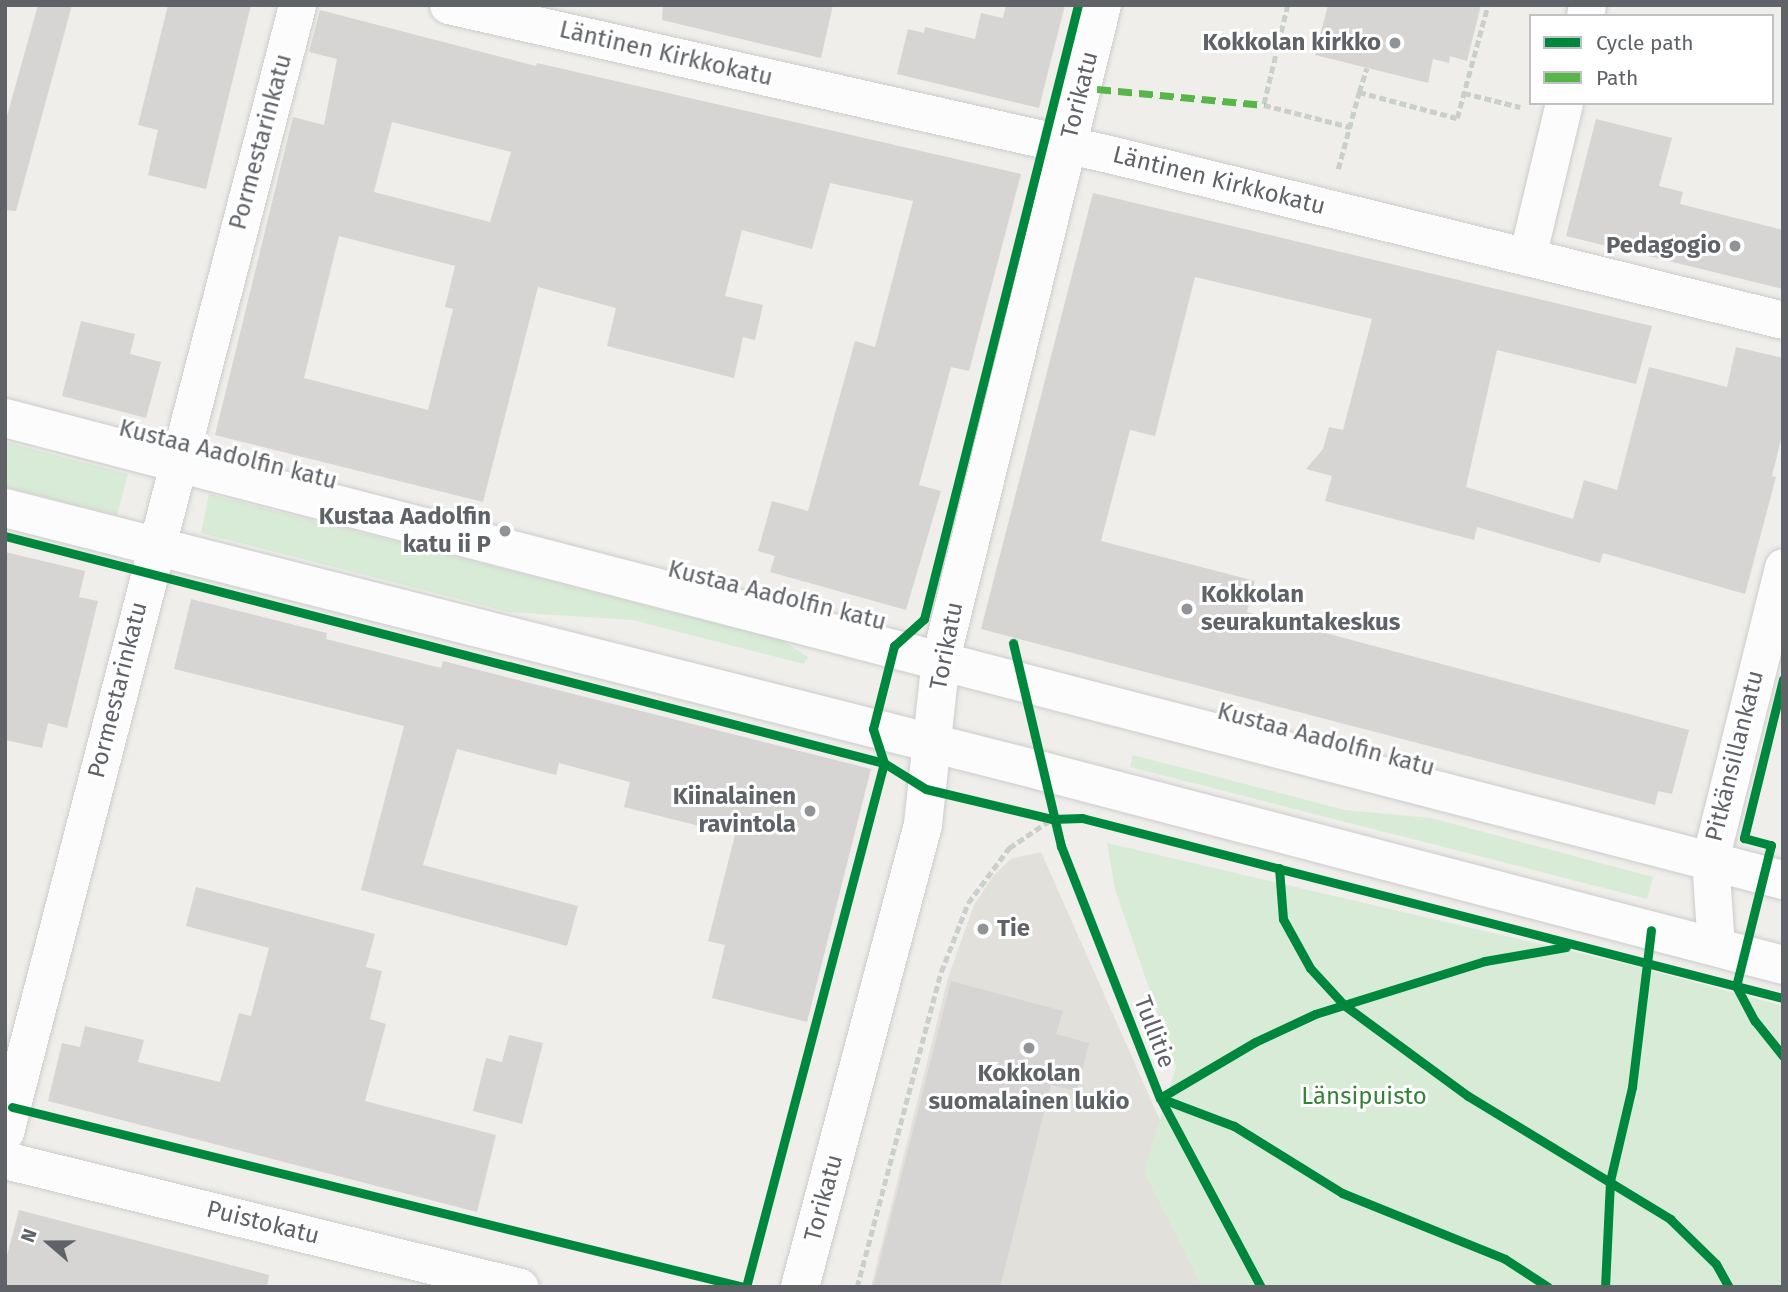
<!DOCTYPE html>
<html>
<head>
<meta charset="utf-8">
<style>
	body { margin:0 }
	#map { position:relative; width:1788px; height:1292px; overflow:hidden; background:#efeeea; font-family:"Fira Sans",sans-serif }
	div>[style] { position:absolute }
	.education>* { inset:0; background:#e2e0da }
	.green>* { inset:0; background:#d8ebd6 }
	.building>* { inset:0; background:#d6d5d3 }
	.path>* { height:4.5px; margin-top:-2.25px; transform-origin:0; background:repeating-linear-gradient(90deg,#cacfcc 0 7px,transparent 0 10.5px) }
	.roads { filter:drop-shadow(0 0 2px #cbcccc) drop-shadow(0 0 2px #cbcccc) }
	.minor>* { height:37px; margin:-18.5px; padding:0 18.5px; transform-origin:18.5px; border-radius:18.5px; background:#fdfcfc }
	.tertiary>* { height:38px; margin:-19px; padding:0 19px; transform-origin:19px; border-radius:19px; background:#fdfcfc }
	.secondary>* { height:38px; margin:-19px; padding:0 19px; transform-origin:19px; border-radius:19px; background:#fdfcfc }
	.quiet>* { height:7px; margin-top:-3.5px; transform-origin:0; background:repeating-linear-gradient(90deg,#58b549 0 14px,transparent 0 21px) }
	.cycleway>* { height:9px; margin:-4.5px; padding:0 4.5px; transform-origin:4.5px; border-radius:4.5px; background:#00873e }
	.dots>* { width:19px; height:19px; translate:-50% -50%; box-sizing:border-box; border:4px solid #fff; border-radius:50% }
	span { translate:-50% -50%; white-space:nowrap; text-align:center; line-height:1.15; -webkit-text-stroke:6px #fff; paint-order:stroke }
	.poi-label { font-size:24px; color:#5f6368; font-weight:700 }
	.right { translate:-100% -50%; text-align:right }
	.left { translate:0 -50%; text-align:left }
	.street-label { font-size:24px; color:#5f6368 }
	.park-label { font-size:24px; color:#348238 }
	.frame { position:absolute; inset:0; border:7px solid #5f6368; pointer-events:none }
	.legend { position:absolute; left:1529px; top:14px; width:245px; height:91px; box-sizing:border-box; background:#fff; border:2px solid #bfc1c3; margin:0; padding:9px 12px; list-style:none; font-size:21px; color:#5f6368 }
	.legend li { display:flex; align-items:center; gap:14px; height:35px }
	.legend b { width:35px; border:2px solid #bfc1c3 }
	.north { position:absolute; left:14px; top:1208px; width:70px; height:70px; -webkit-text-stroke:5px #fff; paint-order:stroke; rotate:290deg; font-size:19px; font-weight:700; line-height:28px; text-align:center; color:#5f6368 }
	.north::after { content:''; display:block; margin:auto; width:24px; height:32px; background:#5f6368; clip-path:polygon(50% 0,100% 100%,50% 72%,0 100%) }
</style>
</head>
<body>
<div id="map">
	<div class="education">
		<i style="clip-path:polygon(1041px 852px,1159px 1118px,1249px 1287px,871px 1287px,948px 978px,974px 905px,993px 876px,1011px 859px)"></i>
	</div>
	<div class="green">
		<i style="clip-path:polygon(5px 442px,128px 474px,117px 515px,5px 487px)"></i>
		<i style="clip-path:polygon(209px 494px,782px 640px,808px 657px,804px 664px,632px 620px,509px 612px,201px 533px)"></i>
		<i style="clip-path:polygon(1133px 755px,1345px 810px,1431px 818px,1653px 877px,1647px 899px,1130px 767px)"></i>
		<i style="clip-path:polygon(1107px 843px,1630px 965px,1783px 1006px,1783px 1287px,1202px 1287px,1144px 1172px,1176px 1067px,1115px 889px)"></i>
	</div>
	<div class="building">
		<i style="clip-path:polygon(38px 5px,72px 5px,16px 211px,5px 210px,5px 123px)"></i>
		<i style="clip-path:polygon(168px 5px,251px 5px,206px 189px,148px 175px,158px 130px,138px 125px)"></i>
		<i style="clip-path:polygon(663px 5px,833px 5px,821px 58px,662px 20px)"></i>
		<i style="clip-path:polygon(1006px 5px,1065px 5px,1039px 108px,897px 74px,908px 29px,924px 33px,925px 27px,975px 39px,981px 13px,1003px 18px)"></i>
		<i style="clip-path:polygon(1328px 5px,1481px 5px,1467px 61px,1450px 56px,1449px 63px,1433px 59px,1428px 83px,1315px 55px)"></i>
		<i style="clip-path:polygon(evenodd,320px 10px,536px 66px,537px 63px,1021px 174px,969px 371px,951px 367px,919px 485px,941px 491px,906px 610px,770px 572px,775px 556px,758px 551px,772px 501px,808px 511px,855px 341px,875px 347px,913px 201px,830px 183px,812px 249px,742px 230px,725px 296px,763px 305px,755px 340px,743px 337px,734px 378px,607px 346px,616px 308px,538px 287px,483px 502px,215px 435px,293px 117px,324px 125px,337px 59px,309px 52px,320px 10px,392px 122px,511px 152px,490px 222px,374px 192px,392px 122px,320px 10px,339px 236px,455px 266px,445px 307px,453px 309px,428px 410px,304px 378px,339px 236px)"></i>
		<i style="clip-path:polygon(1596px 119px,1672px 138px,1659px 186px,1683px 192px,1680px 204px,1783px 230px,1783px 289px,1566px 236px)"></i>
		<i style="clip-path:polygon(1093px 193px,1652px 326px,1636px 384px,1497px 350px,1466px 487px,1573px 519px,1584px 480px,1617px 490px,1649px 367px,1727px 387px,1736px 347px,1783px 358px,1783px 431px,1772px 476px,1776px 477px,1745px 594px,1603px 553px,1600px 563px,1477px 527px,1474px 540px,1325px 501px,1332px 476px,1306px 469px,1323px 449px,1329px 427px,1343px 430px,1372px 319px,1195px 277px,1155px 436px,1130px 430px,1101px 541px,1255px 581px,1247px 612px,1689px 730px,1672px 794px,1658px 791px,1655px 805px,981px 629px)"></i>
		<i style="clip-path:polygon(81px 321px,135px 334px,130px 354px,161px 362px,146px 418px,62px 396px)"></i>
		<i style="clip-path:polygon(5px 552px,85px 571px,79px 597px,98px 601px,67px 728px,48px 723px,42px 748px,5px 740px)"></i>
		<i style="clip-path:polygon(191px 599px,327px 633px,326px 639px,441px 668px,443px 661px,871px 769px,807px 1022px,712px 998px,725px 945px,708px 941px,735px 835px,624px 807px,630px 782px,559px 763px,556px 775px,457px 749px,423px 865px,578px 906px,567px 946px,361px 890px,404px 726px,174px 669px)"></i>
		<i style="clip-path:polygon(196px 887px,375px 934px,366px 967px,382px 971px,370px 1019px,386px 1024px,365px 1101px,496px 1135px,477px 1212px,48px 1101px,62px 1043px,80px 1047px,85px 1026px,144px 1040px,138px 1062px,220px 1082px,239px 1013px,251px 1016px,269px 948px,186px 926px)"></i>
		<i style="clip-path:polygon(951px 981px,1063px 1011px,1056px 1034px,1089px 1043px,1077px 1091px,1051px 1085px,1000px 1287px,873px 1287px)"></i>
		<i style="clip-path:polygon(509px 1035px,543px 1043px,522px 1124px,473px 1111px,486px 1058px,502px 1062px)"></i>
		<i style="clip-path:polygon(19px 1210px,269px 1275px,267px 1287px,5px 1287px,5px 1263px)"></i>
	</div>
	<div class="path">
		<i style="left:1288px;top:5px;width:103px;rotate:103.5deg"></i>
		<i style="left:1264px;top:105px;width:89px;rotate:14.3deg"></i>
		<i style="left:1359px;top:92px;width:25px;rotate:-72deg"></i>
		<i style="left:1464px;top:93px;width:58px;rotate:14deg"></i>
		<i style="left:1338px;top:169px;width:80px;rotate:-74.7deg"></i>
		<i style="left:1359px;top:92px;width:101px;rotate:14.9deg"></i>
		<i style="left:1457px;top:118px;width:117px;rotate:-74.7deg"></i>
		<i style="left:857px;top:1287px;width:326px;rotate:-75.1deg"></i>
		<i style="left:941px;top:972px;width:74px;rotate:-68.6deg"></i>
		<i style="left:968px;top:903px;width:69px;rotate:-53.3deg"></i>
		<i style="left:1009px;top:848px;width:52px;rotate:-34deg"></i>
	</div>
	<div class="roads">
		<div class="minor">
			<i style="left:448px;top:5px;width:682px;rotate:12.71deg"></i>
			<i style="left:1113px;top:155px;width:690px;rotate:13.83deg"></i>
			<i style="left:1585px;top:16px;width:11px;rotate:-80deg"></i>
			<i style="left:1527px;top:257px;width:158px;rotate:-76.5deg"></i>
			<i style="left:1716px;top:947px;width:87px;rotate:-93.9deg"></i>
			<i style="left:1710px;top:860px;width:302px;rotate:-76deg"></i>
			<i style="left:5px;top:1132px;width:1164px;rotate:-75.47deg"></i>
			<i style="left:5px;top:1160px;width:530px;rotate:13.85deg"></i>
		</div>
		<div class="tertiary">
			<i style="left:800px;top:1287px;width:479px;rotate:-75.1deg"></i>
			<i style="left:923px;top:824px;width:166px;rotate:-83.8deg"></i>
			<i style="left:941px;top:659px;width:674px;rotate:-76.17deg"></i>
		</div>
		<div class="secondary">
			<i style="left:5px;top:418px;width:1837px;rotate:14.57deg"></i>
			<i style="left:5px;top:508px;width:1070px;rotate:14.23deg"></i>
			<i style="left:1042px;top:771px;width:766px;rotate:14.67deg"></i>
		</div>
	</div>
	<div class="quiet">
		<i style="left:1097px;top:89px;width:168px;rotate:5.5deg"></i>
	</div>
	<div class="cycleway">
		<i style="left:5px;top:536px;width:908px;rotate:14.48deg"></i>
		<i style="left:884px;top:763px;width:49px;rotate:31.8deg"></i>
		<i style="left:926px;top:789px;width:130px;rotate:13.4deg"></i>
		<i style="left:1052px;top:819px;width:30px;rotate:-2deg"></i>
		<i style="left:1082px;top:818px;width:724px;rotate:14.4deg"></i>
		<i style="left:1013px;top:643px;width:209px;rotate:76.7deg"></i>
		<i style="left:1061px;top:846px;width:271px;rotate:68.6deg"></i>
		<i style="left:1160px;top:1098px;width:214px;rotate:61.9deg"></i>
		<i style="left:1783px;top:679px;width:164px;rotate:103.8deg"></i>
		<i style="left:1744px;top:838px;width:28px;rotate:15deg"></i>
		<i style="left:1771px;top:845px;width:145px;rotate:103.9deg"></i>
		<i style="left:1736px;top:986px;width:40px;rotate:62deg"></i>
		<i style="left:1755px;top:1021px;width:45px;rotate:51.3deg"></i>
		<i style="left:1279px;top:868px;width:51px;rotate:85.5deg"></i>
		<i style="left:1283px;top:919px;width:56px;rotate:61.1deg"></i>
		<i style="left:1310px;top:968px;width:50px;rotate:47.4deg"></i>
		<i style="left:1344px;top:1005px;width:154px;rotate:36.3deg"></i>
		<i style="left:1468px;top:1096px;width:237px;rotate:31.3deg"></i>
		<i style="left:1670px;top:1219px;width:64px;rotate:44.4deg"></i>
		<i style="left:1716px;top:1264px;width:26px;rotate:61deg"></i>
		<i style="left:1160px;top:1098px;width:110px;rotate:-30.5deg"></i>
		<i style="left:1255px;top:1042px;width:66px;rotate:-25deg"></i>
		<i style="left:1315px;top:1014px;width:178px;rotate:-17.3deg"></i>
		<i style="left:1485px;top:961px;width:82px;rotate:-9.8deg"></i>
		<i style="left:1160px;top:1098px;width:79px;rotate:20.7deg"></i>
		<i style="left:1234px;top:1126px;width:127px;rotate:31.8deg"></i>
		<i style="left:1342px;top:1193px;width:176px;rotate:22deg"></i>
		<i style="left:1505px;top:1259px;width:51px;rotate:33.1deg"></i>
		<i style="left:12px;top:1107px;width:754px;rotate:13.82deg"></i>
		<i style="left:746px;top:1287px;width:542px;rotate:-75.25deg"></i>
		<i style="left:884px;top:763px;width:36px;rotate:-108deg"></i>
		<i style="left:873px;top:729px;width:86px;rotate:-75.8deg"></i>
		<i style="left:894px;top:646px;width:40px;rotate:-42deg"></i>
		<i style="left:924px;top:619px;width:633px;rotate:-75.92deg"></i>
		<i style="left:1605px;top:1287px;width:106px;rotate:-87.3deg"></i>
		<i style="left:1610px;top:1181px;width:97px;rotate:-76.8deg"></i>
		<i style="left:1632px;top:1087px;width:158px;rotate:-83.1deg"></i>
	</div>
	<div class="dots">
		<i style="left:1395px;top:43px;background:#919496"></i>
		<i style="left:1735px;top:246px;background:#919496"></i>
		<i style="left:505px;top:531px;background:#919496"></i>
		<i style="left:1187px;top:609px;background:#919496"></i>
		<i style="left:810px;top:811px;background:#919496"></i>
		<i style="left:983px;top:929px;background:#919496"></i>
		<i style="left:1029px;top:1048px;background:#919496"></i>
	</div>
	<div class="poi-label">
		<span class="right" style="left:1381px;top:43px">Kokkolan kirkko</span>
		<span class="right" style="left:1721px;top:246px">Pedagogio</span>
		<span class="right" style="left:491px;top:531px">Kustaa Aadolfin<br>katu ii P</span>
		<span class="left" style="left:1201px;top:609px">Kokkolan<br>seurakuntakeskus</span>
		<span class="right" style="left:796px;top:811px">Kiinalainen<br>ravintola</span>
		<span class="left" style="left:997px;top:929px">Tie</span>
		<span style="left:1029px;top:1088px">Kokkolan<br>suomalainen lukio</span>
	</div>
	<div class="street-label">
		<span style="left:666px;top:54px;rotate:13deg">Läntinen Kirkkokatu</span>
		<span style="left:1080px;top:95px;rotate:-76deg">Torikatu</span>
		<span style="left:261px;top:142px;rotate:-75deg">Pormestarinkatu</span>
		<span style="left:1219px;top:181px;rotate:14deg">Läntinen Kirkkokatu</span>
		<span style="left:228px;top:455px;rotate:14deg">Kustaa Aadolfin katu</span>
		<span style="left:777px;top:596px;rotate:14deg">Kustaa Aadolfin katu</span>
		<span style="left:947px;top:646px;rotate:-79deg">Torikatu</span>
		<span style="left:118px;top:690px;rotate:-76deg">Pormestarinkatu</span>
		<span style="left:1326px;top:740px;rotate:15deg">Kustaa Aadolfin katu</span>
		<span style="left:1735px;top:756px;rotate:-76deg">Pitkänsillankatu</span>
		<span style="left:1154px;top:1032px;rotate:69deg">Tullitie</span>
		<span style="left:824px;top:1198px;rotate:-75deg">Torikatu</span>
		<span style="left:263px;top:1223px;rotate:14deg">Puistokatu</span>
	</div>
	<div class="park-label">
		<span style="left:1364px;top:1097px">Länsipuisto</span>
	</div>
	<div class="frame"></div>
	<ul class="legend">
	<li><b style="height:9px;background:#00873e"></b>Cycle path</li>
	<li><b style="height:9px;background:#58b549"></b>Path</li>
	</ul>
	<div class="north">N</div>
</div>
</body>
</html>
